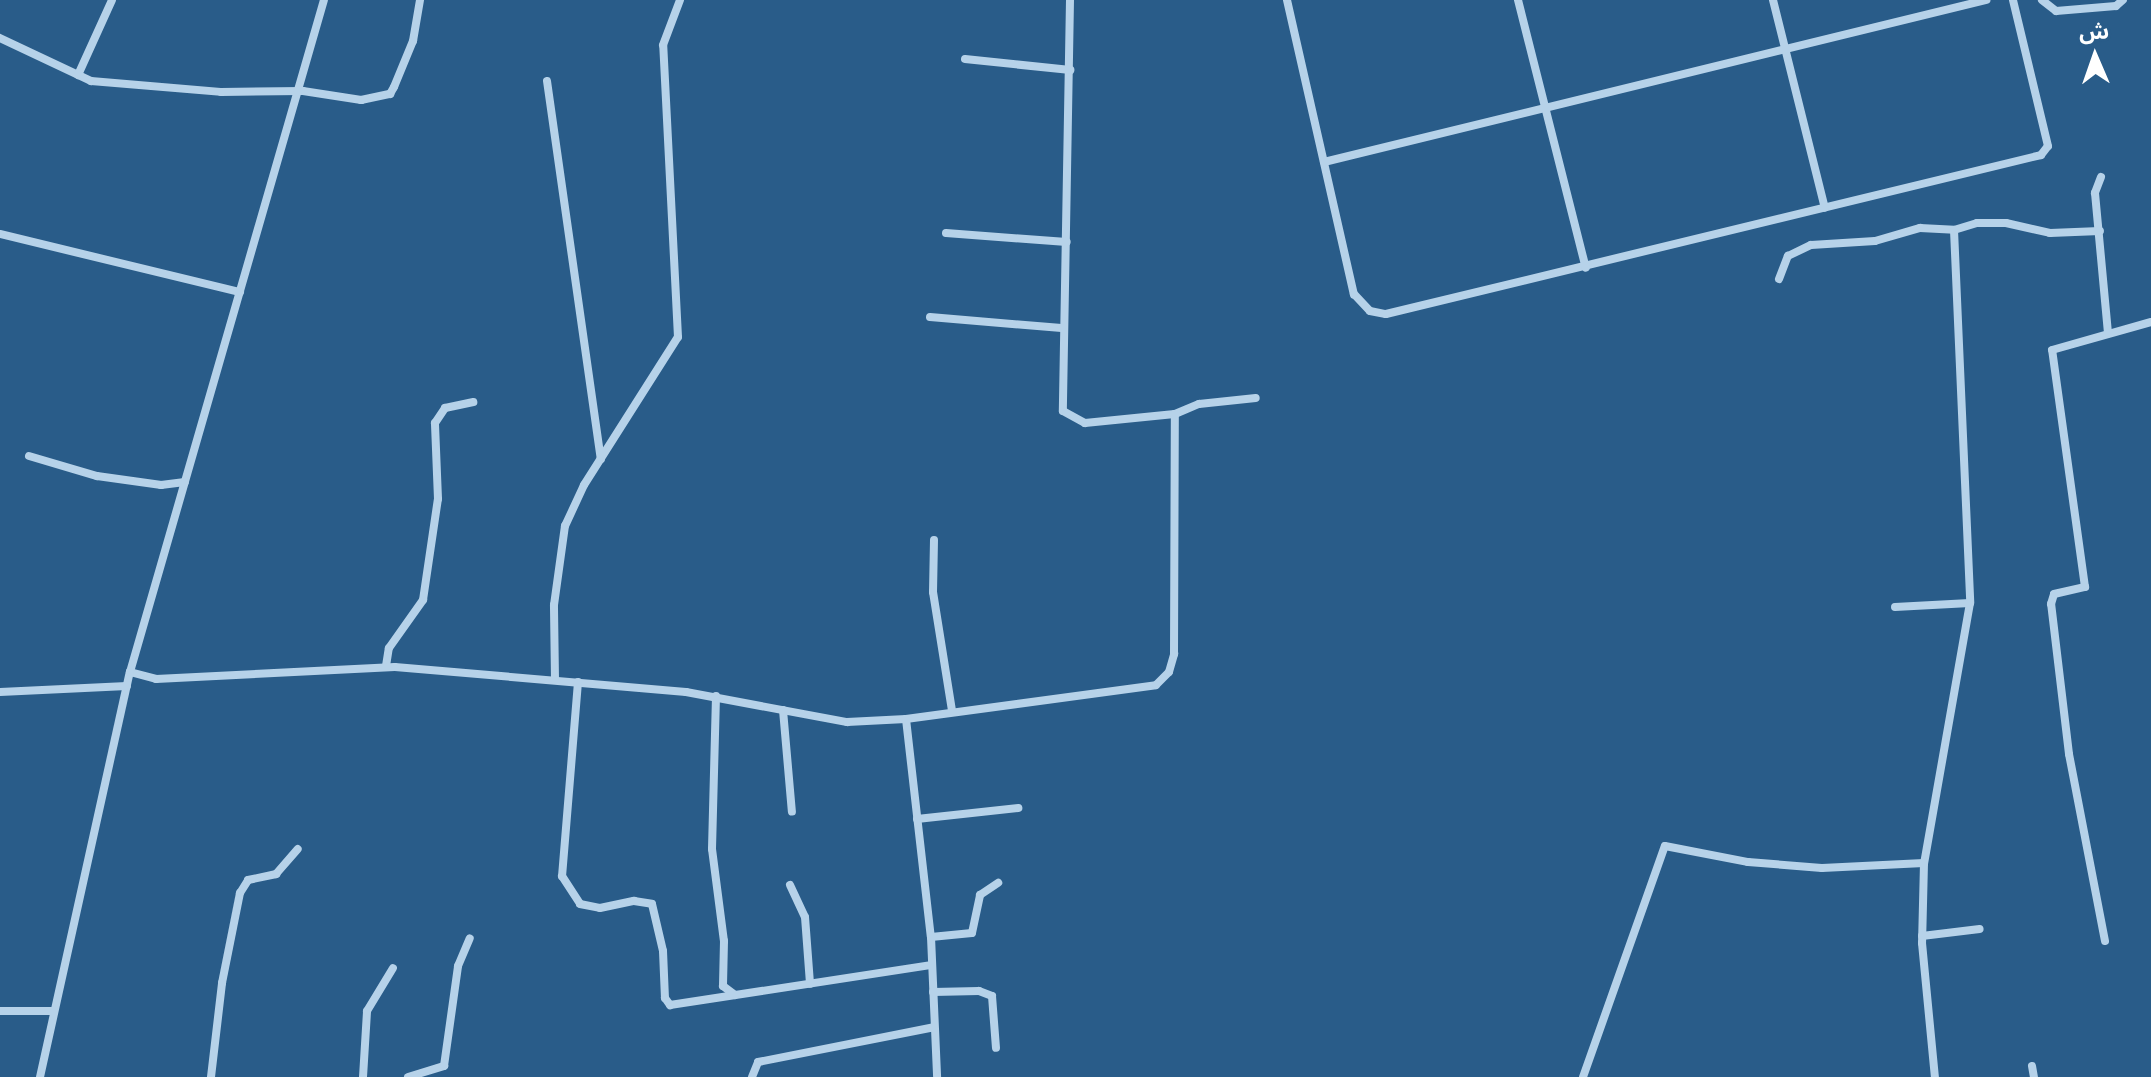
<!DOCTYPE html>
<html>
<head>
<meta charset="utf-8">
<style>
	body { margin:0 }
	#map { position:relative; width:2151px; height:1077px; overflow:hidden; background:#295c89; font-family:Montserrat,"Noto Sans Arabic",sans-serif }
	div>[style] { position:absolute }
	.minor>* { height:8px; margin:-4px; padding:0 4px; transform-origin:4px; border-radius:4px; background:#b6d2e9 }
	span { translate:-50% -50%; white-space:nowrap; text-align:center; line-height:1.15; -webkit-text-stroke:8px #295c89; paint-order:stroke }
	.north { position:absolute; left:2055px; top:16px; width:80px; height:80px; -webkit-text-stroke:6px #295c89; paint-order:stroke; rotate:358deg; font-size:22px; font-weight:700; line-height:32px; text-align:center; color:#fff }
	.north::after { content:''; display:block; margin:auto; width:28px; height:36px; background:#fff; clip-path:polygon(50% 0,100% 100%,50% 72%,0 100%) }
</style>
</head>
<body>
<div id="map">
	<div class="minor">
		<i style="left:1070px;top:0;width:411px;rotate:91deg"></i>
		<i style="left:1063px;top:411px;width:25px;rotate:29deg"></i>
		<i style="left:1085px;top:423px;width:90px;rotate:-5.7deg"></i>
		<i style="left:1175px;top:414px;width:26px;rotate:-23deg"></i>
		<i style="left:1199px;top:404px;width:57px;rotate:-6deg"></i>
		<i style="left:1287px;top:0;width:302px;rotate:77.2deg"></i>
		<i style="left:1354px;top:294px;width:23px;rotate:47deg"></i>
		<i style="left:1370px;top:311px;width:16px;rotate:11deg"></i>
		<i style="left:1386px;top:314px;width:674px;rotate:-13.64deg"></i>
		<i style="left:2041px;top:155px;width:11px;rotate:-52deg"></i>
		<i style="left:2048px;top:146px;width:150px;rotate:-103.5deg"></i>
		<i style="left:1518px;top:0;width:276px;rotate:75.8deg"></i>
		<i style="left:1773px;top:0;width:214px;rotate:76deg"></i>
		<i style="left:2042px;top:0;width:18px;rotate:38deg"></i>
		<i style="left:2056px;top:11px;width:60px;rotate:-4.8deg"></i>
		<i style="left:2116px;top:6px;width:9px;rotate:-41deg"></i>
		<i style="left:0;top:38px;width:101px;rotate:25.3deg"></i>
		<i style="left:91px;top:81px;width:130px;rotate:4.8deg"></i>
		<i style="left:221px;top:92px;width:82px;rotate:-0.7deg"></i>
		<i style="left:303px;top:91px;width:59px;rotate:8.8deg"></i>
		<i style="left:361px;top:100px;width:30px;rotate:-12deg"></i>
		<i style="left:390px;top:94px;width:8px;rotate:-60deg"></i>
		<i style="left:394px;top:87px;width:50px;rotate:-67.6deg"></i>
		<i style="left:413px;top:41px;width:42px;rotate:-80.3deg"></i>
		<i style="left:965px;top:59px;width:106px;rotate:6deg"></i>
		<i style="left:78px;top:75px;width:82px;rotate:-65.6deg"></i>
		<i style="left:547px;top:81px;width:382px;rotate:81.9deg"></i>
		<i style="left:1324px;top:162px;width:682px;rotate:-13.75deg"></i>
		<i style="left:2101px;top:177px;width:17px;rotate:111deg"></i>
		<i style="left:2095px;top:193px;width:141px;rotate:84.7deg"></i>
		<i style="left:1954px;top:230px;width:373px;rotate:87.5deg"></i>
		<i style="left:946px;top:233px;width:121px;rotate:4.3deg"></i>
		<i style="left:0;top:234px;width:247px;rotate:13.6deg"></i>
		<i style="left:1779px;top:279px;width:25px;rotate:-69deg"></i>
		<i style="left:1788px;top:256px;width:25px;rotate:-26deg"></i>
		<i style="left:1811px;top:245px;width:64px;rotate:-3.6deg"></i>
		<i style="left:1875px;top:241px;width:47px;rotate:-16.1deg"></i>
		<i style="left:1920px;top:228px;width:34px;rotate:3deg"></i>
		<i style="left:1954px;top:230px;width:24px;rotate:-17deg"></i>
		<i style="left:1977px;top:223px;width:29px"></i>
		<i style="left:2006px;top:223px;width:45px;rotate:12.8deg"></i>
		<i style="left:2050px;top:233px;width:50px;rotate:-2.3deg"></i>
		<i style="left:930px;top:317px;width:132px;rotate:4.8deg"></i>
		<i style="left:29px;top:456px;width:71px;rotate:16.4deg"></i>
		<i style="left:97px;top:476px;width:65px;rotate:8deg"></i>
		<i style="left:161px;top:485px;width:24px;rotate:-7deg"></i>
		<i style="left:934px;top:540px;width:52px;rotate:91.1deg"></i>
		<i style="left:933px;top:592px;width:121px;rotate:80.9deg"></i>
		<i style="left:1895px;top:607px;width:75px;rotate:-3.1deg"></i>
		<i style="left:1970px;top:603px;width:264px;rotate:100deg"></i>
		<i style="left:1924px;top:863px;width:80px;rotate:91.4deg"></i>
		<i style="left:1922px;top:943px;width:135px;rotate:84.5deg"></i>
		<i style="left:386px;top:666px;width:18px;rotate:-81deg"></i>
		<i style="left:389px;top:648px;width:59px;rotate:-54.7deg"></i>
		<i style="left:423px;top:600px;width:102px;rotate:-81.6deg"></i>
		<i style="left:438px;top:499px;width:76px;rotate:-92.3deg"></i>
		<i style="left:435px;top:423px;width:18px;rotate:-56deg"></i>
		<i style="left:445px;top:408px;width:29px;rotate:-12deg"></i>
		<i style="left:130px;top:672px;width:27px;rotate:15deg"></i>
		<i style="left:156px;top:679px;width:239px;rotate:-2.9deg"></i>
		<i style="left:395px;top:667px;width:292px;rotate:4.9deg"></i>
		<i style="left:686px;top:692px;width:164px;rotate:10.6deg"></i>
		<i style="left:847px;top:722px;width:59px;rotate:-2.9deg"></i>
		<i style="left:906px;top:719px;width:252px;rotate:-7.7deg"></i>
		<i style="left:1156px;top:685px;width:18px;rotate:-45deg"></i>
		<i style="left:1169px;top:672px;width:19px;rotate:-74deg"></i>
		<i style="left:1174px;top:654px;width:240px;rotate:-89.8deg"></i>
		<i style="left:555px;top:680px;width:75px;rotate:-90.8deg"></i>
		<i style="left:554px;top:605px;width:80px;rotate:-82.1deg"></i>
		<i style="left:565px;top:526px;width:45px;rotate:-65.1deg"></i>
		<i style="left:584px;top:485px;width:175px;rotate:-57.6deg"></i>
		<i style="left:678px;top:337px;width:292px;rotate:-92.9deg"></i>
		<i style="left:663px;top:45px;width:48px;rotate:-69.3deg"></i>
		<i style="left:578px;top:682px;width:195px;rotate:94.7deg"></i>
		<i style="left:562px;top:876px;width:33px;rotate:57deg"></i>
		<i style="left:580px;top:904px;width:20px;rotate:11deg"></i>
		<i style="left:600px;top:908px;width:35px;rotate:-12deg"></i>
		<i style="left:634px;top:901px;width:18px;rotate:9deg"></i>
		<i style="left:652px;top:904px;width:48px;rotate:76.8deg"></i>
		<i style="left:663px;top:951px;width:47px;rotate:87.6deg"></i>
		<i style="left:665px;top:998px;width:9px;rotate:54deg"></i>
		<i style="left:670px;top:1005px;width:265px;rotate:-8.7deg"></i>
		<i style="left:0;top:692px;width:127px;rotate:-2.7deg"></i>
		<i style="left:716px;top:696px;width:153px;rotate:91.5deg"></i>
		<i style="left:712px;top:849px;width:93px;rotate:82.6deg"></i>
		<i style="left:724px;top:941px;width:45px;rotate:91.3deg"></i>
		<i style="left:723px;top:986px;width:15px;rotate:37deg"></i>
		<i style="left:783px;top:710px;width:102px;rotate:85deg"></i>
		<i style="left:906px;top:719px;width:219px;rotate:83.5deg"></i>
		<i style="left:931px;top:937px;width:140px;rotate:87.5deg"></i>
		<i style="left:917px;top:819px;width:102px;rotate:-6.2deg"></i>
		<i style="left:790px;top:885px;width:35px;rotate:65deg"></i>
		<i style="left:805px;top:917px;width:67px;rotate:85.7deg"></i>
		<i style="left:1922px;top:936px;width:58px;rotate:-6.9deg"></i>
		<i style="left:931px;top:937px;width:41px;rotate:-5.6deg"></i>
		<i style="left:972px;top:933px;width:39px;rotate:-78deg"></i>
		<i style="left:980px;top:895px;width:22px;rotate:-34deg"></i>
		<i style="left:2105px;top:941px;width:190px;rotate:-100.9deg"></i>
		<i style="left:2069px;top:754px;width:151px;rotate:-96.8deg"></i>
		<i style="left:2051px;top:604px;width:10px;rotate:-73deg"></i>
		<i style="left:2054px;top:594px;width:32px;rotate:-13deg"></i>
		<i style="left:2085px;top:587px;width:239px;rotate:-97.9deg"></i>
		<i style="left:2052px;top:350px;width:103px;rotate:-15.8deg"></i>
		<i style="left:933px;top:992px;width:46px;rotate:-1.2deg"></i>
		<i style="left:979px;top:991px;width:14px;rotate:21deg"></i>
		<i style="left:992px;top:996px;width:52px;rotate:85.6deg"></i>
		<i style="left:0;top:1011px;width:53px"></i>
		<i style="left:2032px;top:1066px;width:11px;rotate:80deg"></i>
		<i style="left:40px;top:1077px;width:415px;rotate:-77.5deg"></i>
		<i style="left:130px;top:672px;width:699px;rotate:-73.9deg"></i>
		<i style="left:211px;top:1077px;width:95px;rotate:-83.3deg"></i>
		<i style="left:222px;top:983px;width:92px;rotate:-78.7deg"></i>
		<i style="left:240px;top:893px;width:15px;rotate:-58deg"></i>
		<i style="left:248px;top:880px;width:29px;rotate:-12deg"></i>
		<i style="left:276px;top:874px;width:33px;rotate:-49deg"></i>
		<i style="left:363px;top:1077px;width:66px;rotate:-86.5deg"></i>
		<i style="left:367px;top:1011px;width:50px;rotate:-58.8deg"></i>
		<i style="left:408px;top:1077px;width:38px;rotate:-17deg"></i>
		<i style="left:444px;top:1066px;width:101px;rotate:-82deg"></i>
		<i style="left:458px;top:966px;width:30px;rotate:-67deg"></i>
		<i style="left:752px;top:1077px;width:16px;rotate:-68deg"></i>
		<i style="left:758px;top:1062px;width:179px;rotate:-11.2deg"></i>
		<i style="left:1583px;top:1077px;width:245px;rotate:-70.5deg"></i>
		<i style="left:1665px;top:846px;width:85px;rotate:10.9deg"></i>
		<i style="left:1748px;top:862px;width:74px;rotate:4.6deg"></i>
		<i style="left:1822px;top:868px;width:102px;rotate:-2.8deg"></i>
	</div>
	<div class="north">ش</div>
</div>
</body>
</html>
